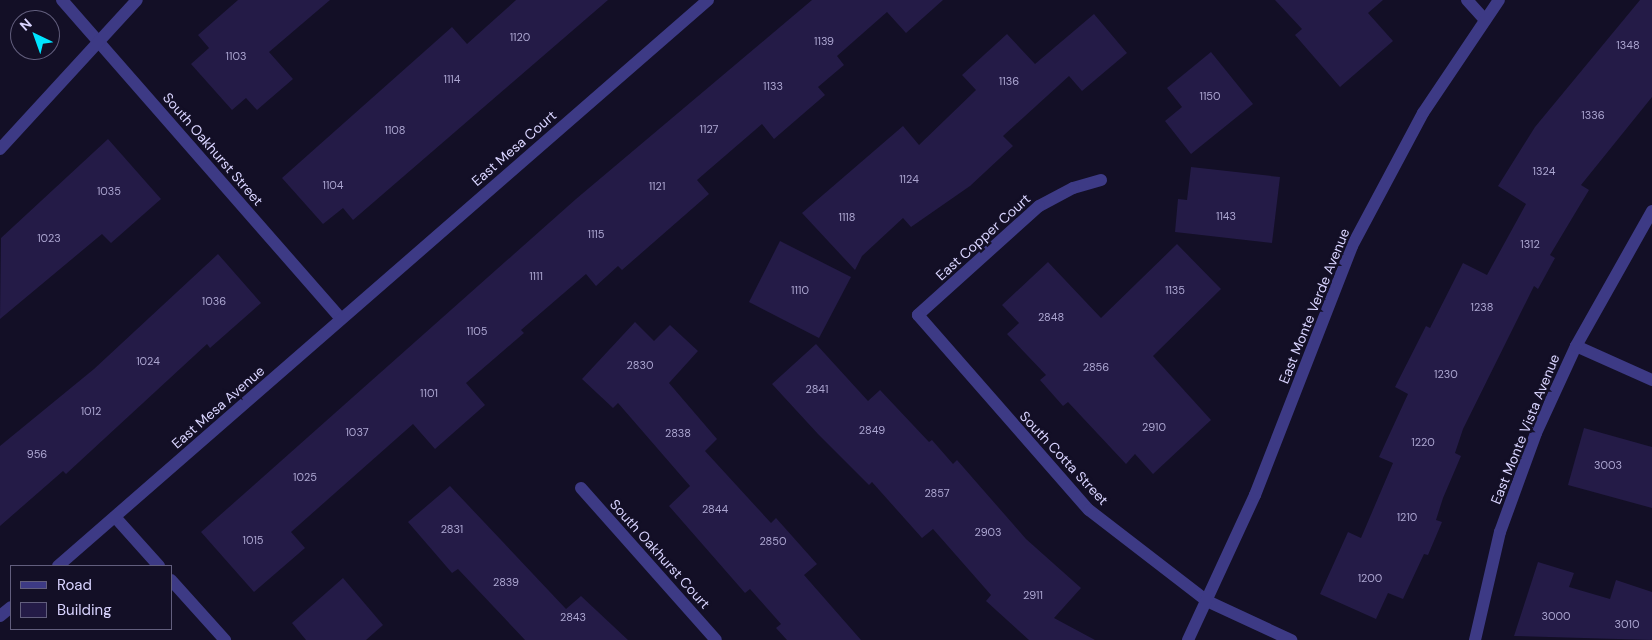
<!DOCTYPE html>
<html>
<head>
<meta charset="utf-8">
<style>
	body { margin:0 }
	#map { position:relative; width:1652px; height:640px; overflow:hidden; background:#130f26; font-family:"DM Sans",sans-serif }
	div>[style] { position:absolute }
	.building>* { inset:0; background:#241b47 }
	.minor>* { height:12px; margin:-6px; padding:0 6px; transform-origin:6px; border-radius:6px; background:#3d3a85 }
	span { translate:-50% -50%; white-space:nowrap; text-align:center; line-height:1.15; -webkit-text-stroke:5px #130f26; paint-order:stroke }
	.number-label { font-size:11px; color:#aca6d1 }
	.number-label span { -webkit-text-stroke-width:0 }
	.street-label { font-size:14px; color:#d9d4ff }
	.legend { position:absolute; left:10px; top:565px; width:162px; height:65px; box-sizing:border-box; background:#130f26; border:1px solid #625e7d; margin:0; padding:6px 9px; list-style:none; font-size:15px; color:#d9d4ff }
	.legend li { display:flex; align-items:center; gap:10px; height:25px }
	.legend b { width:25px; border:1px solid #625e7d }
	.north { position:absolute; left:10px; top:10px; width:50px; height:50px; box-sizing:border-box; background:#130f26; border:1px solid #625e7d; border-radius:50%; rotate:318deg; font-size:14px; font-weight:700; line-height:20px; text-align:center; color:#d9d4ff }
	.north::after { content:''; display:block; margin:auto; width:18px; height:22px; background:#00e5ff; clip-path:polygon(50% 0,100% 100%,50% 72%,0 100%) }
</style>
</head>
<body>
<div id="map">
	<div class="building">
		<i style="clip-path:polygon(238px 0,330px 0,269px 52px,293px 79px,257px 110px,246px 98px,232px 110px,191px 64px,209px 48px,198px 35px)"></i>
		<i style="clip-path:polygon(516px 0,608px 0,353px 220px,343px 208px,323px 224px,282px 178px,452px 27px,467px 44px)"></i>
		<i style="clip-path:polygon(812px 0,943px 0,906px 33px,887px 12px,837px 56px,844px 65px,818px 87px,825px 95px,774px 139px,762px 124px,697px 180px,709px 194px,622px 270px,618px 266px,596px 286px,586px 274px,521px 330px,524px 333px,466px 383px,485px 405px,435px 449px,413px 424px,291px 532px,305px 548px,254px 592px,201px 532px,576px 199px)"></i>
		<i style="clip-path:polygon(1275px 0,1383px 0,1368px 13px,1393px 41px,1340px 87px,1295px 35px,1302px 29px)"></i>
		<i style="clip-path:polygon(1640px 0,1652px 0,1652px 97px,1581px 185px,1589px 190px,1550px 255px,1555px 258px,1538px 289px,1534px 286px,1463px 429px,1455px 453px,1461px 456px,1443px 498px,1436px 520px,1442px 522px,1428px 555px,1424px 554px,1403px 599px,1388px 593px,1376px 619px,1320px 594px,1348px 532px,1361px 538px,1393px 463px,1379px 457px,1408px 394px,1395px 387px,1426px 326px,1430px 328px,1463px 263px,1487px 275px,1526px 204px,1498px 186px,1535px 127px)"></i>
		<i style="clip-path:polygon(1094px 14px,1127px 53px,1082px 91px,1069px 76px,1003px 136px,1013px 146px,970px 186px,911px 227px,903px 218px,862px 256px,855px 270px,802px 213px,903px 126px,919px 145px,976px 90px,962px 75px,1007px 34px,1035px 64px)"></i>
		<i style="clip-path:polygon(1211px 52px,1253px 104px,1191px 154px,1165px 121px,1182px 107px,1167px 88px)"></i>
		<i style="clip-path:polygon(108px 139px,161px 199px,111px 243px,102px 234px,0 319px,1px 238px)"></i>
		<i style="clip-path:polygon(1191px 167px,1280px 177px,1272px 243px,1175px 232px,1178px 199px,1187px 200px)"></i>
		<i style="clip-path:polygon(780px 241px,851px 277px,819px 338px,749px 302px)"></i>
		<i style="clip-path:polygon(1177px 244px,1221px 289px,1153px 356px,1211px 420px,1153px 474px,1135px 454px,1126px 464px,1068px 402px,1063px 406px,1040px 380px,1046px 375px,1007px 334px,1019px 323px,1002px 305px,1048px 262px,1101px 318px)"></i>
		<i style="clip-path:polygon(218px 254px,261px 303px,210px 348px,207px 344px,66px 474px,63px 471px,0 526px,0 446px,94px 369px)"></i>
		<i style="clip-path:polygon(635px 322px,654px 341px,670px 325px,698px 351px,669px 383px,717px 439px,705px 451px,771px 523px,776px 518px,817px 564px,804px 575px,861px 640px,787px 640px,776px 628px,781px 624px,750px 589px,745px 593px,669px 506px,690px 486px,618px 403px,613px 408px,582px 379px)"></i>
		<i style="clip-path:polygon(816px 344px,868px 401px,880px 390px,929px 442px,932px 440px,953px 464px,957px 460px,1026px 539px,1081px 588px,1054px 618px,1095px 640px,1029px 640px,986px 601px,991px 595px,933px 529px,922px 538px,872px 482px,869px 485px,818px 434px,772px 384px)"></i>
		<i style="clip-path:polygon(1584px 428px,1652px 447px,1652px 508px,1568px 485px)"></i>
		<i style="clip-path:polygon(450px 486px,566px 609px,581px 596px,628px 640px,525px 640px,458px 569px,452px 573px,408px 522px)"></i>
		<i style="clip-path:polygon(1538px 562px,1574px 573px,1569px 587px,1610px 599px,1616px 580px,1652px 592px,1652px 640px,1514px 636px)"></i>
		<i style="clip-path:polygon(343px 578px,383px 625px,366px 640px,306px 640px,292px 623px)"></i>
	</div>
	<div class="minor">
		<i style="left:62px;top:0;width:422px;rotate:48.8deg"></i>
		<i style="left:1467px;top:0;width:27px;rotate:48deg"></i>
		<i style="left:0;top:149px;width:202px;rotate:-47.4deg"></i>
		<i style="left:1101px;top:180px;width:29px;rotate:164deg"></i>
		<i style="left:1073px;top:188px;width:38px;rotate:152deg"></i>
		<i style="left:1039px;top:206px;width:163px;rotate:138deg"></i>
		<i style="left:918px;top:315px;width:259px;rotate:48.8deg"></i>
		<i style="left:1089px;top:510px;width:149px;rotate:37.6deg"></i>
		<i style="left:1207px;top:601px;width:93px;rotate:24.9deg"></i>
		<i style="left:1576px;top:346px;width:83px;rotate:24.1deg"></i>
		<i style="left:581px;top:488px;width:203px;rotate:48.4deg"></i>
		<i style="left:115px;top:517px;width:66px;rotate:48.1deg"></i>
		<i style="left:58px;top:566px;width:862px;rotate:-41.05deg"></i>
		<i style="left:171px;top:580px;width:81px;rotate:48deg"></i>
		<i style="left:0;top:616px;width:14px;rotate:-39deg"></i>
		<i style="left:1188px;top:640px;width:160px;rotate:-65.2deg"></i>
		<i style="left:1255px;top:495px;width:267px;rotate:-68.7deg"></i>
		<i style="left:1352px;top:246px;width:151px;rotate:-61.9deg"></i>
		<i style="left:1423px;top:113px;width:136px;rotate:-56.1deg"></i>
		<i style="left:1475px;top:640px;width:111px;rotate:-77deg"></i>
		<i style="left:1500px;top:532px;width:105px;rotate:-70deg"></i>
		<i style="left:1536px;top:433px;width:96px;rotate:-65.3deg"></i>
		<i style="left:1576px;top:346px;width:155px;rotate:-60.6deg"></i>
	</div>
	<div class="number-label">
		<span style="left:520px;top:37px">1120</span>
		<span style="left:824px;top:41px">1139</span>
		<span style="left:1628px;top:45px">1348</span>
		<span style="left:236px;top:56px">1103</span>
		<span style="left:452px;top:79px">1114</span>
		<span style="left:1009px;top:81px">1136</span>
		<span style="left:773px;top:86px">1133</span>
		<span style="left:1210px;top:96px">1150</span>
		<span style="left:1593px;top:115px">1336</span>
		<span style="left:709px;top:129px">1127</span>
		<span style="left:395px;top:130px">1108</span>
		<span style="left:1544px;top:171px">1324</span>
		<span style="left:909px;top:179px">1124</span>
		<span style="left:333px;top:185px">1104</span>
		<span style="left:657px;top:186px">1121</span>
		<span style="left:109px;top:191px">1035</span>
		<span style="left:1226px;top:216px">1143</span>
		<span style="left:847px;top:217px">1118</span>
		<span style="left:596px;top:234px">1115</span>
		<span style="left:49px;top:238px">1023</span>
		<span style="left:1530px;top:244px">1312</span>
		<span style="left:536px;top:276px">1111</span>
		<span style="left:800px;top:290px">1110</span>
		<span style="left:1175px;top:290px">1135</span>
		<span style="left:214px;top:301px">1036</span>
		<span style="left:1482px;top:307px">1238</span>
		<span style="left:1051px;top:317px">2848</span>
		<span style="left:477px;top:331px">1105</span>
		<span style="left:148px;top:361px">1024</span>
		<span style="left:640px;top:365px">2830</span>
		<span style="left:1096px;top:367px">2856</span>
		<span style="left:1446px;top:374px">1230</span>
		<span style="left:817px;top:389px">2841</span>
		<span style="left:429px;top:393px">1101</span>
		<span style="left:91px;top:411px">1012</span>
		<span style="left:1154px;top:427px">2910</span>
		<span style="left:872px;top:430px">2849</span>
		<span style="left:357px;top:432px">1037</span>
		<span style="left:678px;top:433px">2838</span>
		<span style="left:1423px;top:442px">1220</span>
		<span style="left:37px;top:454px">956</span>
		<span style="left:1608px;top:465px">3003</span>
		<span style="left:305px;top:477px">1025</span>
		<span style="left:937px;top:493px">2857</span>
		<span style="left:715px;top:509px">2844</span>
		<span style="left:1407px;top:517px">1210</span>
		<span style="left:452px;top:529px">2831</span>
		<span style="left:988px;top:532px">2903</span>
		<span style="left:253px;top:540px">1015</span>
		<span style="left:773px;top:541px">2850</span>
		<span style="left:1370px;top:578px">1200</span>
		<span style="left:506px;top:582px">2839</span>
		<span style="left:1033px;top:595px">2911</span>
		<span style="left:1556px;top:616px">3000</span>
		<span style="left:573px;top:617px">2843</span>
		<span style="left:1627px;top:624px">3010</span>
	</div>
	<div class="street-label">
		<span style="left:514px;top:148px;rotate:-41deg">East Mesa Court</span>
		<span style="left:213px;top:149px;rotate:49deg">South Oakhurst Street</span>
		<span style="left:983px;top:237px;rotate:-42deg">East Copper Court</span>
		<span style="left:1314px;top:306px;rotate:-68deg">East Monte Verde Avenue</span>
		<span style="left:218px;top:407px;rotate:-41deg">East Mesa Avenue</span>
		<span style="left:1525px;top:429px;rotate:-68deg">East Monte Vista Avenue</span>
		<span style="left:1064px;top:458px;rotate:47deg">South Cotta Street</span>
		<span style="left:660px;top:554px;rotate:48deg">South Oakhurst Court</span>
	</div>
	<ul class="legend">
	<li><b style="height:6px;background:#3d3a85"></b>Road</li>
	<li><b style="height:14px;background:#241b47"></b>Building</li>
	</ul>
	<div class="north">N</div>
</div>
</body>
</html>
